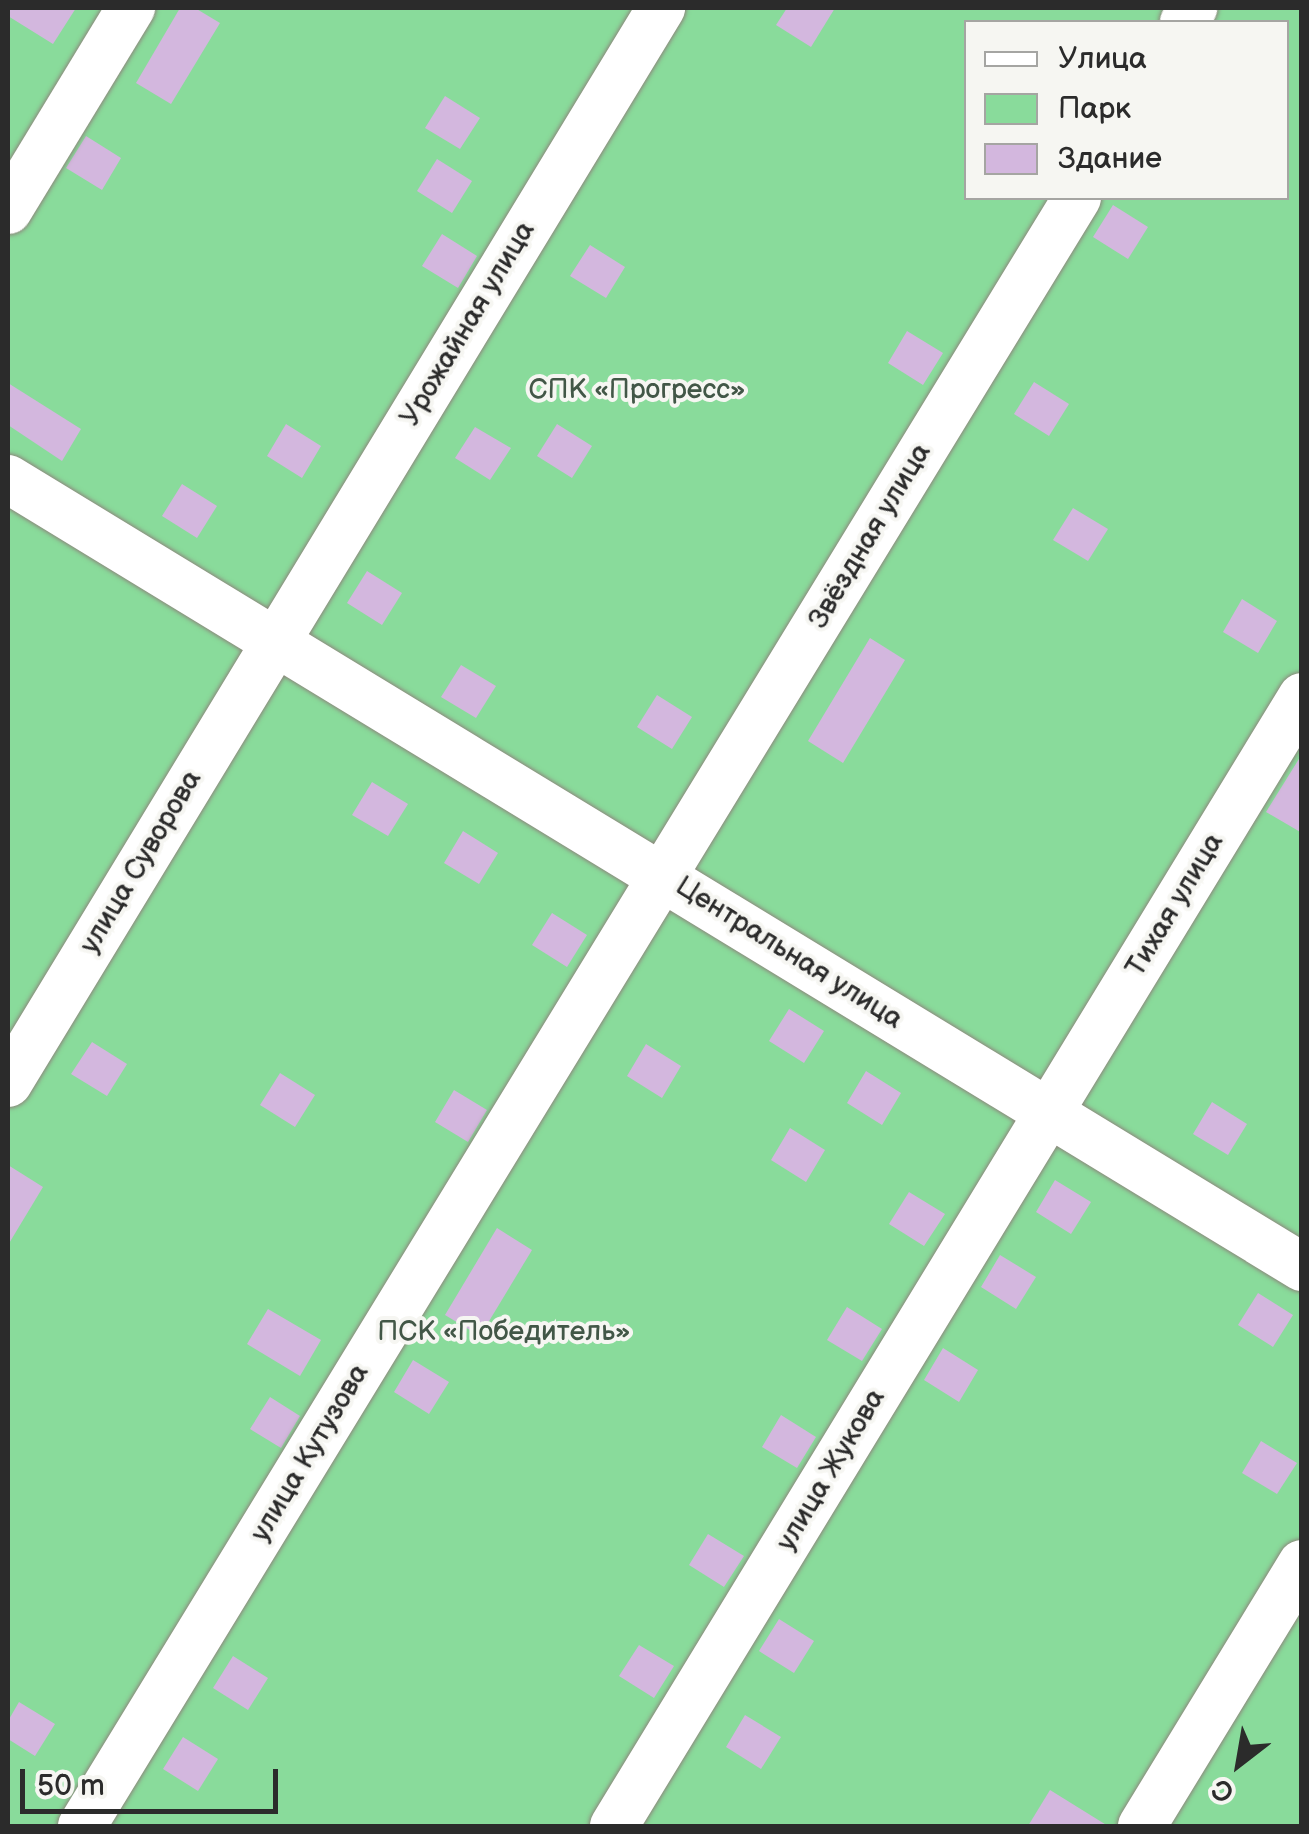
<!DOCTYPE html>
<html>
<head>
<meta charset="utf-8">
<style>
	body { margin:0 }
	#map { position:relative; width:1309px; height:1834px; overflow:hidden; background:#eee6cd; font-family:"Balsamiq Sans",sans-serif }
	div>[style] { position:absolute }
	.green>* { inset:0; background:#89db9b }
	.building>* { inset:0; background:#d3b7de }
	.roads { filter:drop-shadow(0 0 2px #8c887c) drop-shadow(0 0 2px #8c887c) }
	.minor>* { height:48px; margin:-24px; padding:0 24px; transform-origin:24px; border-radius:24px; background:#fff }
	span { translate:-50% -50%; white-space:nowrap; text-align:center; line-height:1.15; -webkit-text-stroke:8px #f6f6f2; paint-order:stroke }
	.street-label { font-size:28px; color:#2b2b2b }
	.park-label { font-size:28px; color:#425747 }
	.frame { position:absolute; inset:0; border:10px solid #2b2b2b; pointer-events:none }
	.legend { position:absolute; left:964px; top:20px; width:325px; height:180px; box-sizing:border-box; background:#f6f6f2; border:2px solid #a5a5a2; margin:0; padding:12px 18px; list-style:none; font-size:30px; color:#2b2b2b }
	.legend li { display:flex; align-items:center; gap:20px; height:50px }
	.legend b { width:50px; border:2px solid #a5a5a2 }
	.north { position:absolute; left:1189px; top:1714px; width:100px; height:100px; -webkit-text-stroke:8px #f6f6f2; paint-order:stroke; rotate:211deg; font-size:28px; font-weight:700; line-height:40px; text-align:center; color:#2b2b2b }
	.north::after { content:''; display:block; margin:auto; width:35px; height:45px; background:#2b2b2b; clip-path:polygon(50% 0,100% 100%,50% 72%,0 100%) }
	.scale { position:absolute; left:20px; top:1769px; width:258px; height:45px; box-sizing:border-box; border:5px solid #2b2b2b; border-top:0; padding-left:12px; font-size:30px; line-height:35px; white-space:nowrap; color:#2b2b2b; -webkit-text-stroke:8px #f6f6f2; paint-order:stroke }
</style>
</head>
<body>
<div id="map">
	<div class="green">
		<i style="clip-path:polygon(evenodd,8px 8px,1301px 8px,1301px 1826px,8px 1826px,8px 8px,966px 22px,1286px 22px,1286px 198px,966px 198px,966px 22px)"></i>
	</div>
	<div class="building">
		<i style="clip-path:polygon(8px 8px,76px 8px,53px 44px,8px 16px)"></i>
		<i style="clip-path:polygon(180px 8px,195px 8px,220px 23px,171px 104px,136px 83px)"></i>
		<i style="clip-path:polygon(787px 8px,835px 8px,811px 47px,776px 25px)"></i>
		<i style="clip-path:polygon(445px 96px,480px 118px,460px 149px,425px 128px)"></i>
		<i style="clip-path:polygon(86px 136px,121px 158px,102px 190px,66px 168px)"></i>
		<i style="clip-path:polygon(437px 159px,472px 181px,452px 213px,417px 191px)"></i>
		<i style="clip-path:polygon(1113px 205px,1148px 227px,1128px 259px,1093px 237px)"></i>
		<i style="clip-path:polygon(442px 234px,477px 256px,458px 288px,422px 266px)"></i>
		<i style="clip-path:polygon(590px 245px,625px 267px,606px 298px,570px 276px)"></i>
		<i style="clip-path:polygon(907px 331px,943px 353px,923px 385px,888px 363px)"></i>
		<i style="clip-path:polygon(1034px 382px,1069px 404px,1049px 436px,1014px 414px)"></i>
		<i style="clip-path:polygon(8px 383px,81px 429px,62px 461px,8px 425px)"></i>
		<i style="clip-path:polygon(286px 424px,321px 446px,302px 478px,267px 456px)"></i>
		<i style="clip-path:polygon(557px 424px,592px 446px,572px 478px,537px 456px)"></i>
		<i style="clip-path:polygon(475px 427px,511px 448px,490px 480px,455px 458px)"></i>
		<i style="clip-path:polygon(182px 484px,217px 506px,197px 538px,162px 516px)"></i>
		<i style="clip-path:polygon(1073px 508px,1108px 529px,1088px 561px,1053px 540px)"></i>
		<i style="clip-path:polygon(367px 571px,402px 593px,382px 625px,347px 603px)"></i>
		<i style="clip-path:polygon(1242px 599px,1277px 621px,1258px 653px,1223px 632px)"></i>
		<i style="clip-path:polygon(870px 638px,905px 660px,843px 763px,808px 741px)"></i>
		<i style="clip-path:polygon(461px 665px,496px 686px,476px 718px,441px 697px)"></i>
		<i style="clip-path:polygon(657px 695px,692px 717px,672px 749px,637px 727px)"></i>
		<i style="clip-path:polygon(1302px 754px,1302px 833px,1266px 812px)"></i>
		<i style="clip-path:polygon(372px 782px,408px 804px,388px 836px,352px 815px)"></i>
		<i style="clip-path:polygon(463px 831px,498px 853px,479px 884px,444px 863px)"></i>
		<i style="clip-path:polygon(552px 913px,587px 935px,567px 967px,532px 945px)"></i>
		<i style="clip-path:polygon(789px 1009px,824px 1031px,804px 1063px,769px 1041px)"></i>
		<i style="clip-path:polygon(92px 1042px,127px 1064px,107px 1096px,71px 1074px)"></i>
		<i style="clip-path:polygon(646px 1044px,681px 1066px,662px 1098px,627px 1076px)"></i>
		<i style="clip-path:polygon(866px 1071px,901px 1093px,882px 1125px,847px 1103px)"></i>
		<i style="clip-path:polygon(280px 1073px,315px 1095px,295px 1127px,260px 1105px)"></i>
		<i style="clip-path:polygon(454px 1090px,487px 1110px,468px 1142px,435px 1122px)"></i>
		<i style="clip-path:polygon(1212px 1102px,1247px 1124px,1228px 1155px,1193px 1134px)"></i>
		<i style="clip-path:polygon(790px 1128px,825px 1150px,806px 1182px,771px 1160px)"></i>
		<i style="clip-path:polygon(8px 1165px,43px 1187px,8px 1245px)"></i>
		<i style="clip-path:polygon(1055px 1180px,1091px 1202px,1071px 1234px,1036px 1212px)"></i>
		<i style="clip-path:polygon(909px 1192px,945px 1214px,924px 1246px,889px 1224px)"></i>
		<i style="clip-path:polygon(497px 1228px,532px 1250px,480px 1336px,445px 1315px)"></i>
		<i style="clip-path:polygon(1000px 1255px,1036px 1277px,1016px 1309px,981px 1287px)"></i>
		<i style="clip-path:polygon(1258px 1293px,1293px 1315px,1273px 1347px,1238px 1325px)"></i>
		<i style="clip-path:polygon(847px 1307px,882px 1329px,862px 1361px,827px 1340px)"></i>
		<i style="clip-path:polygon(268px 1309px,321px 1340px,300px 1376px,247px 1344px)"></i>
		<i style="clip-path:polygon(943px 1348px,978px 1370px,959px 1402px,924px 1380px)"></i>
		<i style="clip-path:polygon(413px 1360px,449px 1382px,429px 1414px,394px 1392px)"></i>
		<i style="clip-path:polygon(270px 1397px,300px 1416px,281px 1448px,250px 1429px)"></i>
		<i style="clip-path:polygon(781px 1415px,816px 1437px,797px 1468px,762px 1447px)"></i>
		<i style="clip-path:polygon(1261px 1441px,1297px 1463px,1277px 1494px,1242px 1473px)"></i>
		<i style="clip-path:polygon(708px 1534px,744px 1556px,724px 1587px,689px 1565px)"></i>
		<i style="clip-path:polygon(779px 1619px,814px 1641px,794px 1673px,759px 1651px)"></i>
		<i style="clip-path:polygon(639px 1645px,674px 1666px,654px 1698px,619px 1676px)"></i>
		<i style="clip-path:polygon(233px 1656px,268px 1678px,248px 1710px,213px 1688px)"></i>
		<i style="clip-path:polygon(19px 1702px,55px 1724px,35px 1756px,8px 1739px,8px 1721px)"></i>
		<i style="clip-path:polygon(745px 1715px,781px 1737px,761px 1769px,726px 1747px)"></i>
		<i style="clip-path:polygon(183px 1737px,218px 1759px,198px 1791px,163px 1769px)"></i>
		<i style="clip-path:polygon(1050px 1790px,1108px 1826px,1028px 1826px)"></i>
	</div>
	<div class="roads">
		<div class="minor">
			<i style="left:1184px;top:22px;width:17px;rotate:-57deg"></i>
			<i style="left:8px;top:210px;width:237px;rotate:-58.7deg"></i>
			<i style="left:8px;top:479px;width:1515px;rotate:31.34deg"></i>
			<i style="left:8px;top:1083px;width:1258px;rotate:-58.72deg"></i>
			<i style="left:82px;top:1826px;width:1908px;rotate:-58.57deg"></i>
			<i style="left:614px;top:1826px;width:1322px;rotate:-58.64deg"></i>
			<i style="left:1142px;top:1826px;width:307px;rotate:-58.6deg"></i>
		</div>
	</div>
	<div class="street-label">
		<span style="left:468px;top:324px;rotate:-59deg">Урожайная улица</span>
		<span style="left:870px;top:536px;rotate:-59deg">Звёздная улица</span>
		<span style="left:141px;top:862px;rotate:-59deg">улица Суворова</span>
		<span style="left:1175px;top:905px;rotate:-59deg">Тихая улица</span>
		<span style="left:789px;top:953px;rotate:32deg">Центральная улица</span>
		<span style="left:310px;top:1453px;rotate:-59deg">улица Кутузова</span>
		<span style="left:831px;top:1470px;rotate:-59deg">улица Жукова</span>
	</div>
	<div class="park-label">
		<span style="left:637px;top:390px">СПК «Прогресс»</span>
		<span style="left:504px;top:1332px">ПСК «Победитель»</span>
	</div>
	<div class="frame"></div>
	<ul class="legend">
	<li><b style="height:12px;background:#fff"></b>Улица</li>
	<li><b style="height:28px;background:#89db9b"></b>Парк</li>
	<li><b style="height:28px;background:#d3b7de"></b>Здание</li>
	</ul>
	<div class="north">С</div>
	<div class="scale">50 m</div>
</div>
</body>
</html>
